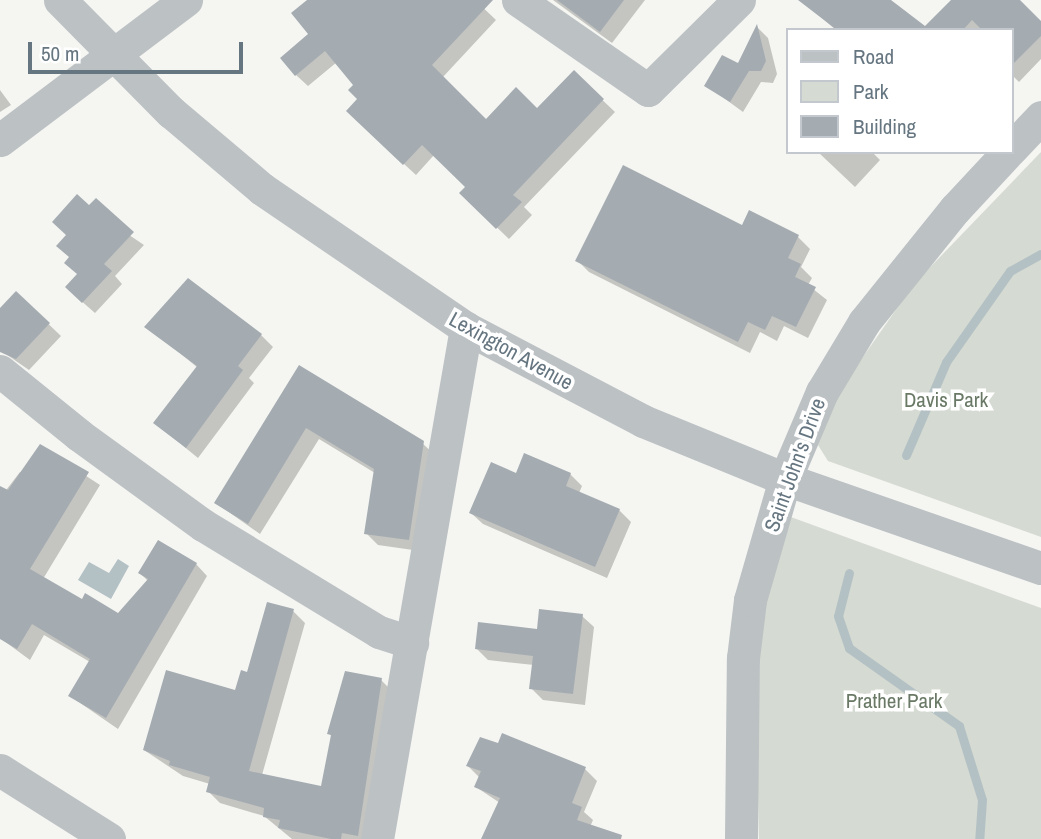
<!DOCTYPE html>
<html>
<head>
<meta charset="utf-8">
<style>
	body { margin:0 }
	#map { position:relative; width:1041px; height:839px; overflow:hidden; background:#f5f5f2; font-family:"Archivo Narrow",sans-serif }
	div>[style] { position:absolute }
	.green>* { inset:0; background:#d5dad2 }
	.water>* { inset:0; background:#b4c1c4 }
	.shadow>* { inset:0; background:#0003 }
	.stream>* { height:9px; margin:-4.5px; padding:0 4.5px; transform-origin:4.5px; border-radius:4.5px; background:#b4c1c4 }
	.building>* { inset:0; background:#a4acb1 }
	.minor>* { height:33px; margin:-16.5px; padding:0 16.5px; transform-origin:16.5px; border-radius:16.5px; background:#bcc1c4 }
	span { translate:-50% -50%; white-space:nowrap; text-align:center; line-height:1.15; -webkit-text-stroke:7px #fff; paint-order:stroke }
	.street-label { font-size:21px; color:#667681 }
	.park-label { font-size:21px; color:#697965 }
	.legend { position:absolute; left:786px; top:28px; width:228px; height:126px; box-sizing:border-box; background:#fff; border:2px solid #c2c8cd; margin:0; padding:9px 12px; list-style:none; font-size:21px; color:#667681 }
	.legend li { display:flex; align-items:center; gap:14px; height:35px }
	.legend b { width:35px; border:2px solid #c2c8cd }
	.scale { position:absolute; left:28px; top:42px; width:215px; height:32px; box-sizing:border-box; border:4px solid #667681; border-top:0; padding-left:9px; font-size:21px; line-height:24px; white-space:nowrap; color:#667681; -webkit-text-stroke:5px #fff; paint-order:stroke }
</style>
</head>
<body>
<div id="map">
	<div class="green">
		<i style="clip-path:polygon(1041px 152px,1041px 537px,828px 461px,818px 445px,835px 397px,914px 284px)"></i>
		<i style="clip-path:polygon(788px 516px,1041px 608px,1041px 839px,759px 839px,756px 698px,762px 601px)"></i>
	</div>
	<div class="water">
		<i style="clip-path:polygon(118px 559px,129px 566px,111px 599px,78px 580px,89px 562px,109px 573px)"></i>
	</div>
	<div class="shadow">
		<i style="clip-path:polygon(310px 0,475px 0,496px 20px,442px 78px,486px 121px,537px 111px,574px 73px,615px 112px,524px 207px,532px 215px,509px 239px,461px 193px,467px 187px,434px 155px,416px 175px,390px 151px,356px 85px,337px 62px,308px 86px,296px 75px,311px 34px)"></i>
		<i style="clip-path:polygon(553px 0,645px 0,612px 43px)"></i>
		<i style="clip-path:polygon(889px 0,926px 28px,956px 0,1018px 0,1041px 23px,1041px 59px,1019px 82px,1011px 74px,1011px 30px,836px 30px,802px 1px)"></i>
		<i style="clip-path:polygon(757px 27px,768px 38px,777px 74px,773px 83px,761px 82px,743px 112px,706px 85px,739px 65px)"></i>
		<i style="clip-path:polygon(0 90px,11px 105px,0 112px)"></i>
		<i style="clip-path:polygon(818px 152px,872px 152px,880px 160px,855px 187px)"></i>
		<i style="clip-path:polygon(89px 208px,144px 245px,115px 276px,122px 284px,95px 313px,79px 299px,78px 275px,71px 258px)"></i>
		<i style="clip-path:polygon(750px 212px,798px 237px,810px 249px,801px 267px,812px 278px,808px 285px,827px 300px,808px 338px,784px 326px,777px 341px,760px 332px,750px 353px,589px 272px,577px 260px,743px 227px)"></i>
		<i style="clip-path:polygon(16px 293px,61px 336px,29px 370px,0 350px,0 311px)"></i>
		<i style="clip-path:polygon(147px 326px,261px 335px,273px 347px,249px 378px,254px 383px,198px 458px,155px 423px,198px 368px)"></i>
		<i style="clip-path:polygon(300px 367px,422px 443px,435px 455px,420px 551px,378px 545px,366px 533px,375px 473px,319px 439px,260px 534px,216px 503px)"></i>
		<i style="clip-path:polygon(40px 446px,100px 485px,43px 579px,82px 602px,118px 615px,148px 581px,140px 573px,196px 564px,207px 576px,118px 729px,70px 696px,90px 662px,44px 635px,30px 660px,0 638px,0 498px,20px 472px,24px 474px)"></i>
		<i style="clip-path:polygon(570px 474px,582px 486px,579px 493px,619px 510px,631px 522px,607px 578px,483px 524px,471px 513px)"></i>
		<i style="clip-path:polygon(293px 611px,305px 623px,262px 775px,322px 788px,332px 737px,329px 733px,381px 680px,393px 692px,371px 839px,292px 839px,264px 816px,220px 803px,208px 791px,210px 784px,183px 776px,144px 750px,236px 692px)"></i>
		<i style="clip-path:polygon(582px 616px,594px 627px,585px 705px,543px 700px,531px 688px,534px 665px,488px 660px,476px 648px)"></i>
		<i style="clip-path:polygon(468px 766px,585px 769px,597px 781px,584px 812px,593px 820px,589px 829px,596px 839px,483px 839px,500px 803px,476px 787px,480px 778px)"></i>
	</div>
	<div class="stream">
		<i style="left:906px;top:455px;width:101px;rotate:-66.7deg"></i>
		<i style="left:946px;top:362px;width:111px;rotate:-54.9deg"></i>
		<i style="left:1010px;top:271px;width:35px;rotate:-29deg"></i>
		<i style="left:849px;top:573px;width:44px;rotate:104.3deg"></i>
		<i style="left:838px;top:616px;width:34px;rotate:71deg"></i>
		<i style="left:849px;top:648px;width:135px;rotate:35.3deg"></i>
		<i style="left:959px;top:726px;width:77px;rotate:72.7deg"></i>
		<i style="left:982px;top:800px;width:39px;rotate:94deg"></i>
	</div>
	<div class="building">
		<i style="clip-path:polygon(307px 0,493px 0,432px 65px,486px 119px,516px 87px,537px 108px,574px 70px,604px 99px,513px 195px,522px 202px,496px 229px,459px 193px,465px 187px,422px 145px,403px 165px,346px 111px,357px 99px,348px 90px,353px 85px,325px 51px,295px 76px,280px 58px,308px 34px,291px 13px)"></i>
		<i style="clip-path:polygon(557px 0,624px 0,600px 32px)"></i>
		<i style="clip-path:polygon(798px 0,891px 0,925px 26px,951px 0,1020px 0,1041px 21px,1041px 36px,1011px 66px,1011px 30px,982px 30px,972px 20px,963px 30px,837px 30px)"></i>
		<i style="clip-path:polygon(757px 24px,766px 61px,761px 71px,749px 71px,730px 102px,704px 86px,722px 55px,738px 63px)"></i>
		<i style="clip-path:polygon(623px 165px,742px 225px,749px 210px,799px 235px,788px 258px,801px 264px,795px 277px,816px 287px,796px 327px,772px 316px,765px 330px,748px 322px,738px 342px,575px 261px)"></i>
		<i style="clip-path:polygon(77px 194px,89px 205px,96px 198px,134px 232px,104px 264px,112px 271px,82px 303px,65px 287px,77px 274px,64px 263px,69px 257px,56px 246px,66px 235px,52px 222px)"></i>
		<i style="clip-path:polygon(188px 278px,262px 334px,238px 366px,243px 370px,186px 448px,153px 423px,197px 366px,144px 327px)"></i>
		<i style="clip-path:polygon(16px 291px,50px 323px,16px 359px,0 352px,0 308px)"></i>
		<i style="clip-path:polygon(299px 365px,424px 441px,409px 540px,364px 534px,374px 469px,306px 428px,248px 524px,214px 503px)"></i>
		<i style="clip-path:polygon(40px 444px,89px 472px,30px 569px,82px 599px,85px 593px,118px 613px,148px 579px,138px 573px,158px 540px,197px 563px,106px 718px,68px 696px,90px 659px,32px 624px,17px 649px,0 639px,0 486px,8px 490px)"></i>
		<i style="clip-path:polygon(524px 453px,571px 473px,566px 486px,620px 509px,595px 567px,469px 513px,491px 462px,516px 473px)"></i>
		<i style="clip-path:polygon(267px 602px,294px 609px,249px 771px,321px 786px,331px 735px,327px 734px,345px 671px,382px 678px,358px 836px,342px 833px,341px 839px,331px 839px,278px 828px,280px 820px,263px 817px,264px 808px,206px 792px,210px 777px,169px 765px,170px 761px,143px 750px,166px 670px,235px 690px,241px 670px,247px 672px)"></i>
		<i style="clip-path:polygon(539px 609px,583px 614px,573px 694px,529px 689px,533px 656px,475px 649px,478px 622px,537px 629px)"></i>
		<i style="clip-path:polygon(502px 733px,586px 767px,572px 803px,582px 807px,577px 820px,622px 835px,621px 839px,481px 839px,500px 798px,474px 787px,481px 771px,466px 766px,480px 737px,498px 743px)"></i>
	</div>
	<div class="minor">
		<i style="left:60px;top:0;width:158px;rotate:45.3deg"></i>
		<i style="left:171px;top:112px;width:119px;rotate:40.2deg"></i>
		<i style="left:262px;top:189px;width:247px;rotate:34.3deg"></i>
		<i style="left:466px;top:328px;width:200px;rotate:27.7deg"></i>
		<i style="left:643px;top:421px;width:153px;rotate:22.2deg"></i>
		<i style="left:785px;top:479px;width:271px;rotate:19.2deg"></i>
		<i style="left:518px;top:0;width:158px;rotate:34.7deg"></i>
		<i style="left:648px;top:90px;width:128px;rotate:-44.7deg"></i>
		<i style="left:0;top:140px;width:233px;rotate:-37deg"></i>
		<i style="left:1011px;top:149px;width:44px;rotate:-46.8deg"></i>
		<i style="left:0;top:371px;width:102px;rotate:39deg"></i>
		<i style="left:79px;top:435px;width:153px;rotate:36deg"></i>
		<i style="left:203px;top:525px;width:206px;rotate:31.3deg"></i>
		<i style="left:379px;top:632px;width:35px;rotate:18deg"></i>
		<i style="left:0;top:770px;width:129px;rotate:32.3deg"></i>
		<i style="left:377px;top:839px;width:519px;rotate:-80.12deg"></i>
		<i style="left:741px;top:839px;width:181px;rotate:-89.4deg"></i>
		<i style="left:743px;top:658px;width:58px;rotate:-83.1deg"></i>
		<i style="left:750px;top:600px;width:126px;rotate:-73.9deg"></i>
		<i style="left:785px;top:479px;width:95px;rotate:-67deg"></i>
		<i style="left:822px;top:392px;width:82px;rotate:-59deg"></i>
		<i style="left:864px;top:322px;width:145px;rotate:-51.2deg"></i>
		<i style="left:955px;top:209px;width:78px;rotate:-47.1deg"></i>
	</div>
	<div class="street-label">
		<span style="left:511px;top:351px;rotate:29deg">Lexington Avenue</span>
		<span style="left:795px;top:465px;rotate:-70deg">Saint John's Drive</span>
	</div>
	<div class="park-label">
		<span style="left:946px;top:400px">Davis Park</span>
		<span style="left:894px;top:701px">Prather Park</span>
	</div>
	<ul class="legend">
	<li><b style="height:9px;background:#bcc1c4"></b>Road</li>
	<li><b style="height:19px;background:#d5dad2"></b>Park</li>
	<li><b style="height:19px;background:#a4acb1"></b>Building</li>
	</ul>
	<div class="scale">50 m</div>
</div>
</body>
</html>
